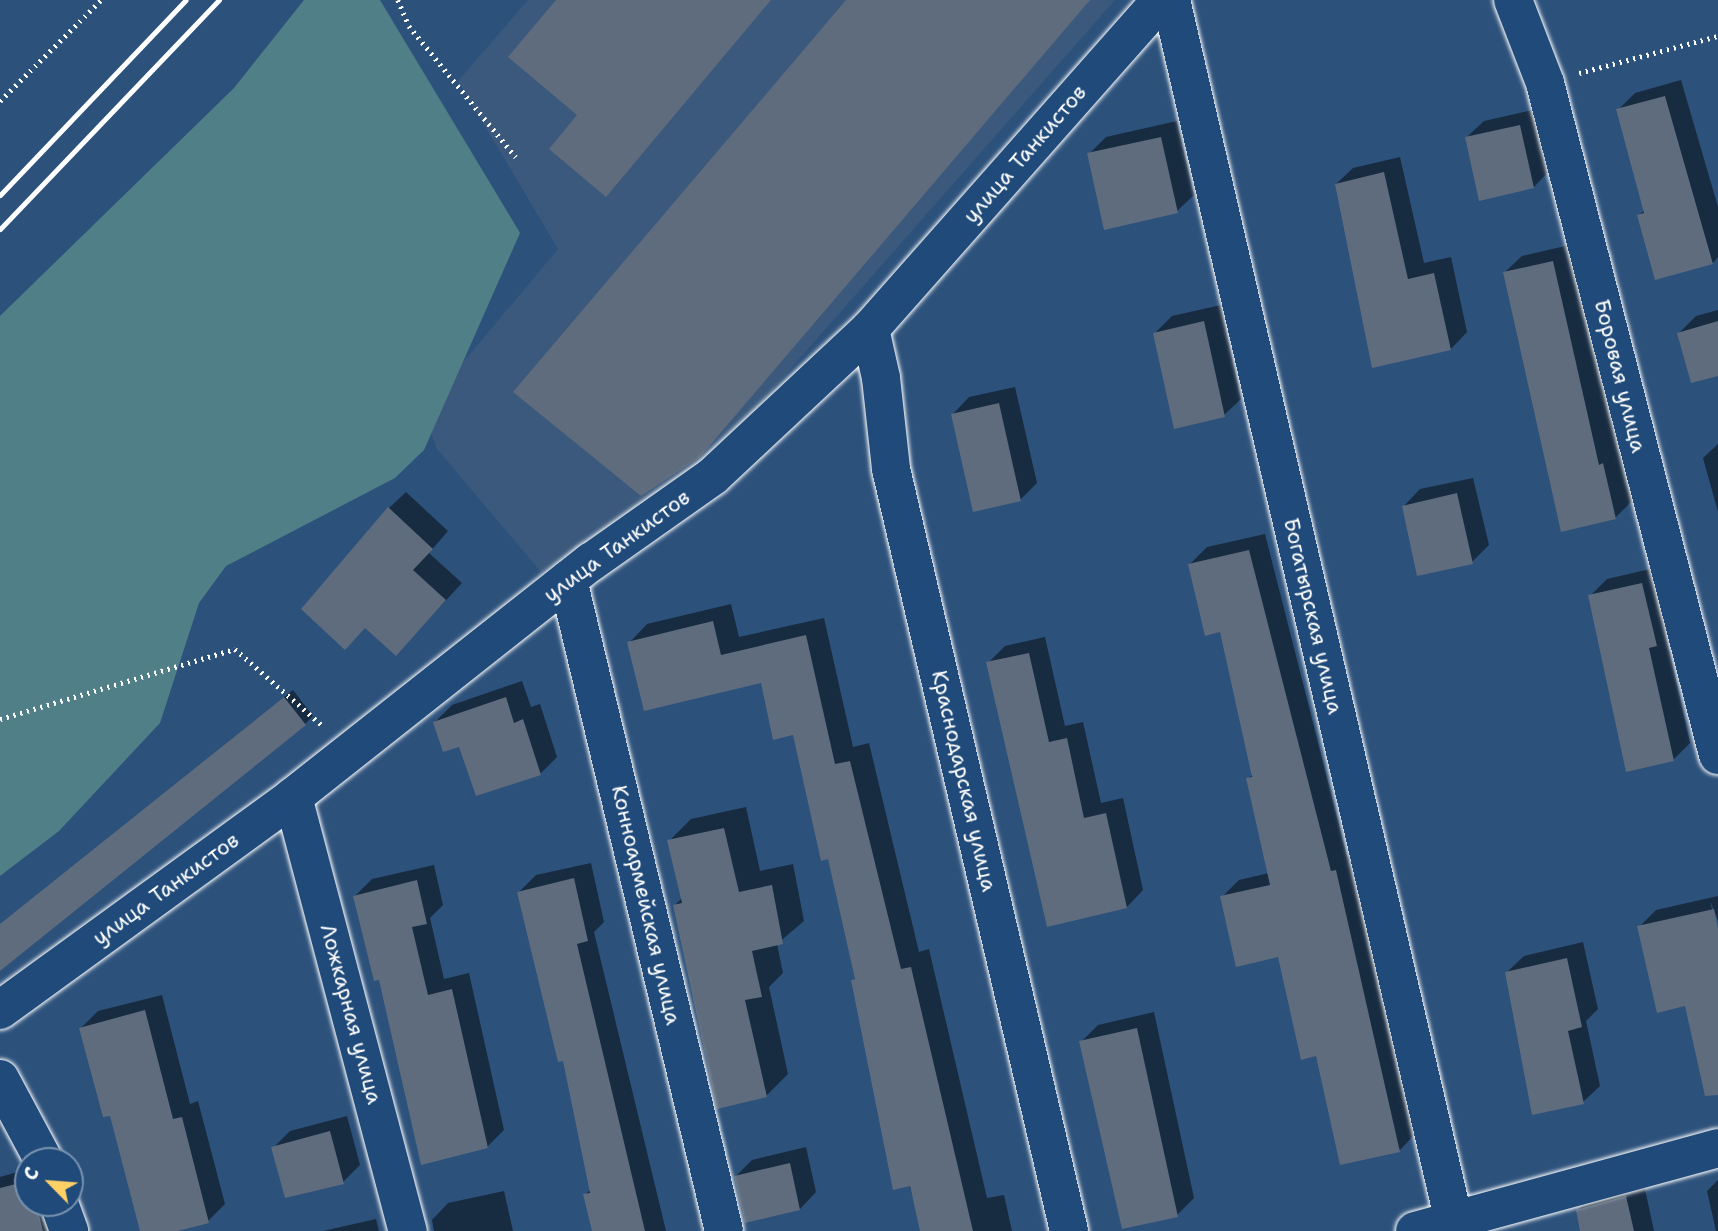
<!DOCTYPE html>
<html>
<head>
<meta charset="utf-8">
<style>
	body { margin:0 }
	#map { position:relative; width:1718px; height:1231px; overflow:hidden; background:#2c517b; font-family:"Shantell Sans",sans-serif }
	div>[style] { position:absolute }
	.built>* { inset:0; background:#3b597c }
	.green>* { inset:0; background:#517f88 }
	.shadow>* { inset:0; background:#0007 }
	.building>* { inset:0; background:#5f6c7e }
	.path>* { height:4.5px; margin-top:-2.25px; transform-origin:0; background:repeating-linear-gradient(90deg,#fff 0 2px,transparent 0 7px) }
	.roads { filter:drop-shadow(0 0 2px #fff) drop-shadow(0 0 2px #fff) }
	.street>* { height:38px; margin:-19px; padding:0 19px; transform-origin:19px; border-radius:19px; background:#1f4a7a }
	.rail>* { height:5px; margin:-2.5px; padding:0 2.5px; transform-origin:2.5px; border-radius:2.5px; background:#fff }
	span { translate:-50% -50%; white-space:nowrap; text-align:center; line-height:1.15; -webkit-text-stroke:5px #1f4a7a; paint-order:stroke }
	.street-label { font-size:21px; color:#fff }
	.north { position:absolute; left:14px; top:1147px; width:70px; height:70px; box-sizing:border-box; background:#1f4a7a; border:2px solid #7992af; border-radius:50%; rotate:295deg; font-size:19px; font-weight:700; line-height:28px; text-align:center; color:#fff }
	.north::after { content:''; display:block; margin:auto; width:24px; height:32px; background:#ffd166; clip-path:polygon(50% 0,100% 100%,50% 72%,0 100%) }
</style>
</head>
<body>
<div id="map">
	<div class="built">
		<i style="clip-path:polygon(528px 0,1115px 0,705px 466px,541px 572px,437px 449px,423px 410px,558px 249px,458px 81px)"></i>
	</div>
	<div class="green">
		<i style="clip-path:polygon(304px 0,380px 0,520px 233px,424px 450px,395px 478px,226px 566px,199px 603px,160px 723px,59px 831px,0 876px,0 316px,234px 88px)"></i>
	</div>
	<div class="shadow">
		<i style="clip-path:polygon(1681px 80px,1718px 207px,1718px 257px,1713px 263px,1639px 215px,1645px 210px,1618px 110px,1635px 93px)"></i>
		<i style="clip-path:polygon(1537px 109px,1550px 170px,1534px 187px,1467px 137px,1484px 121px)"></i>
		<i style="clip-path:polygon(1177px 121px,1194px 195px,1177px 211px,1089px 154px,1106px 137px)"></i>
		<i style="clip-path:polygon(1400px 157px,1424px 263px,1451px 257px,1467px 332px,1451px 349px,1336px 184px,1353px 168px)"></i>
		<i style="clip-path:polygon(1570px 245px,1632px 501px,1615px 518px,1505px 272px,1522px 256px)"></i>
		<i style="clip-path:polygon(1221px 305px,1241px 399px,1224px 415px,1155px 333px,1172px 316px)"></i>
		<i style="clip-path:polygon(1718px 310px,1718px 374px,1679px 333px,1696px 316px)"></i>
		<i style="clip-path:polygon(1015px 387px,1037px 483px,1020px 500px,953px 414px,969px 397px)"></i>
		<i style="clip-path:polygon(1718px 444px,1718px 512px,1703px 458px)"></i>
		<i style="clip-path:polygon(1473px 478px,1489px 545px,1472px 562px,1404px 506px,1420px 489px)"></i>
		<i style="clip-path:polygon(406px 492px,448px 531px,429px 553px,462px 583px,413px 636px,389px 508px)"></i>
		<i style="clip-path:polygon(1265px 534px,1347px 856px,1353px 854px,1416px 1133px,1400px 1150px,1317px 1054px,1279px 955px,1222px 897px,1239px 880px,1269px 873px,1248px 779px,1253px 774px,1221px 630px,1190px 564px,1207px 547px)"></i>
		<i style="clip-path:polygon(1659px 567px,1673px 628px,1666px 634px,1690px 743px,1673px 760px,1590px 596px,1607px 579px)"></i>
		<i style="clip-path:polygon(731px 604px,739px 637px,824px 618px,853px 747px,869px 743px,919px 952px,929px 949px,987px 1198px,1004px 1195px,1012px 1231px,922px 1231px,853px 981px,856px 977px,829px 857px,795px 733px,762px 681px,629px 643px,647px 624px)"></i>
		<i style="clip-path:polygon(1045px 637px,1065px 726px,1083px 722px,1101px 803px,1123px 798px,1143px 890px,1127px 907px,988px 663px,1005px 646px)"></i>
		<i style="clip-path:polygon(522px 681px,531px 707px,540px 704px,557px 757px,540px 774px,435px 722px,452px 705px)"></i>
		<i style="clip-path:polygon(293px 690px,313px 716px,305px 724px,0 969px,0 925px)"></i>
		<i style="clip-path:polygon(746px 807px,760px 871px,793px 864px,804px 921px,777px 944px,783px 973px,769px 987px,788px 1074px,766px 1096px,675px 905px,682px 898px,669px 841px,691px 819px)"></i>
		<i style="clip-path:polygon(591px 863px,604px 922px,594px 932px,666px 1231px,594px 1231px,585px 1195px,591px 1189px,565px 1059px,519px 892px,536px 875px)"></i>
		<i style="clip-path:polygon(434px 865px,443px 905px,430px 918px,444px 979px,469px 973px,504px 1130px,487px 1147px,380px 978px,355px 896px,372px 879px)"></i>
		<i style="clip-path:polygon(1718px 896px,1718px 920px,1710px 901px,1718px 935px,1718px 1086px,1687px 1004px,1639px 927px,1656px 910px)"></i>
		<i style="clip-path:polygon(1583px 942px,1598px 1009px,1586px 1021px,1600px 1086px,1583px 1102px,1534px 1113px,1507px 972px,1524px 956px)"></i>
		<i style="clip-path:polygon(162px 995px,190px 1104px,198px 1101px,225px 1204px,208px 1221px,171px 1231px,142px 1231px,111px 1114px,81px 1028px,98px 1011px)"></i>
		<i style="clip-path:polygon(1154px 1012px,1194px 1198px,1177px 1215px,1081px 1042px,1098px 1025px)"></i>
		<i style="clip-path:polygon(347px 1116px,360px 1165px,343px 1182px,273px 1148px,290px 1131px)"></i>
		<i style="clip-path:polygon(806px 1147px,816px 1192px,800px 1209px,736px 1176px,752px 1160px)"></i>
		<i style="clip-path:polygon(28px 1169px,28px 1203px,57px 1203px,64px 1231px,0 1231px,0 1177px)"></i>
		<i style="clip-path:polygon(1643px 1180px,1654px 1231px,1582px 1231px,1578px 1210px,1594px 1193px)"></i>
		<i style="clip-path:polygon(1718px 1180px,1718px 1231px,1716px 1231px,1707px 1191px)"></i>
		<i style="clip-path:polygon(504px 1191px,513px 1231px,434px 1231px,432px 1220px,448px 1203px)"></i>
		<i style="clip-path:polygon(376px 1219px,379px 1231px,323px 1231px)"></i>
	</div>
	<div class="building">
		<i style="clip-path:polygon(556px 0,771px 0,606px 197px,549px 149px,577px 115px,508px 57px)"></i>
		<i style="clip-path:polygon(846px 0,1090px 0,700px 457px,641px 496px,513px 392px)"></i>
		<i style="clip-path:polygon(1665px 96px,1713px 264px,1655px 280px,1637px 215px,1644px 213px,1616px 109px)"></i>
		<i style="clip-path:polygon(1520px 125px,1534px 188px,1479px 201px,1465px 137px)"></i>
		<i style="clip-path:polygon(1161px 137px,1178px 213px,1104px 230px,1087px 153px)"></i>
		<i style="clip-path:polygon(1384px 172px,1408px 279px,1434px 273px,1451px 350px,1372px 368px,1335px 184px)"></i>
		<i style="clip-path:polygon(1553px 261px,1599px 465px,1603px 463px,1616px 519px,1561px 532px,1503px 272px)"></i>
		<i style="clip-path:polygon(1204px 321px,1225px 417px,1174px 429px,1153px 333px)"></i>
		<i style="clip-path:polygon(1718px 321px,1718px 376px,1691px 383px,1677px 333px)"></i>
		<i style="clip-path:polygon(999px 403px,1021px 501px,973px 512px,951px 414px)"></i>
		<i style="clip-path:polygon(1457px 493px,1473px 564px,1417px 576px,1402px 506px)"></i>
		<i style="clip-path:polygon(388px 507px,433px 549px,413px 570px,446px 600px,396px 656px,365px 628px,345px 650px,301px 609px)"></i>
		<i style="clip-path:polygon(1249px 550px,1331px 871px,1336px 870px,1400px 1152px,1340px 1165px,1316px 1056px,1301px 1060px,1278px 957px,1236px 967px,1220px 896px,1270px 885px,1246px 778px,1252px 777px,1220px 632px,1205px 636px,1188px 564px)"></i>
		<i style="clip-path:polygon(1642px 583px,1657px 646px,1649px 648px,1674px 761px,1626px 772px,1588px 595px)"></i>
		<i style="clip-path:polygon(713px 621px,721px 655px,806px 635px,835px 764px,850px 761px,901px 969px,911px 967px,973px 1231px,920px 1231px,910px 1186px,893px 1190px,851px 980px,855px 979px,828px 859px,821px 861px,793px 735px,773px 740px,761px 683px,644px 711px,627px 642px)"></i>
		<i style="clip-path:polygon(1029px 653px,1049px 742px,1067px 738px,1084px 818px,1106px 813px,1127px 908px,1047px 927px,986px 662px)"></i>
		<i style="clip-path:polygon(284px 697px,306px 725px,0 971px,0 924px)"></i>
		<i style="clip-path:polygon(506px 697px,514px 723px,523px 719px,541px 775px,476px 796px,459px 747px,443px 752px,433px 722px)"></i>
		<i style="clip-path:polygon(724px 828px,739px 892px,772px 885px,783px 944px,752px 951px,762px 997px,745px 1000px,767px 1097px,717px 1109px,673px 905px,682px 903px,667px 840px)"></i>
		<i style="clip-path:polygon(574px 878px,588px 941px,577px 944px,645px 1231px,592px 1231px,583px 1194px,590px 1193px,563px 1061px,558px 1062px,517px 892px)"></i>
		<i style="clip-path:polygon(417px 880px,427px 924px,412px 927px,428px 995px,452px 989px,488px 1148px,421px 1165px,379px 980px,374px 981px,353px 896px)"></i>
		<i style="clip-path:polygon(1714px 909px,1718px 929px,1718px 1095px,1705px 1096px,1685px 1006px,1657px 1013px,1637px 926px)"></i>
		<i style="clip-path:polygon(1567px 958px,1582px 1027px,1568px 1031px,1584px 1104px,1532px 1115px,1505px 972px)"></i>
		<i style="clip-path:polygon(145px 1010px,173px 1119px,182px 1117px,209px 1223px,178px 1231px,140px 1231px,110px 1116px,103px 1117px,79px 1028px)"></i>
		<i style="clip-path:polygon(1137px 1028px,1178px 1217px,1122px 1229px,1079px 1041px)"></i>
		<i style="clip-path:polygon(330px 1131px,344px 1184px,285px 1198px,271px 1147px)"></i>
		<i style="clip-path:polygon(790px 1163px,800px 1210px,745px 1223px,734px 1176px)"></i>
		<i style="clip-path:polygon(28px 1181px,28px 1203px,36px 1203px,43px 1231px,0 1231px,0 1188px)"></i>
		<i style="clip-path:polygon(1626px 1196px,1634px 1231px,1580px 1231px,1576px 1210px)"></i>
	</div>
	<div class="path">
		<i style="left:398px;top:0;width:28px;rotate:67deg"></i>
		<i style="left:409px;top:26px;width:169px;rotate:50.8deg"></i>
		<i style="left:1579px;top:73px;width:144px;rotate:-14.9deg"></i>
		<i style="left:0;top:101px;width:143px;rotate:-45deg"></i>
		<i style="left:0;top:719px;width:245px;rotate:-16.6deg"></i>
		<i style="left:235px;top:649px;width:118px;rotate:41.2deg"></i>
	</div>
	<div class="roads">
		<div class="street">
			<i style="left:1171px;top:0;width:1264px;rotate:76.96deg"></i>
			<i style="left:1513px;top:0;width:89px;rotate:68.9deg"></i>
			<i style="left:1545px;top:83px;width:694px;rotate:75.56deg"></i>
			<i style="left:870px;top:329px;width:50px;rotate:77.3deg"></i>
			<i style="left:881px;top:378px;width:92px;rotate:83.7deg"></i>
			<i style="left:891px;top:469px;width:783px;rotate:76.85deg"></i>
			<i style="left:568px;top:580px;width:669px;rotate:76.52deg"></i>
			<i style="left:293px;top:797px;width:449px;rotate:75.2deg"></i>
			<i style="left:0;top:1010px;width:362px;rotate:-36deg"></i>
			<i style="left:293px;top:797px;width:380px;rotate:-38.3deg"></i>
			<i style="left:591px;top:562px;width:149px;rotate:-35.2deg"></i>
			<i style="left:713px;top:476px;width:215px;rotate:-43.1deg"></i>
			<i style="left:870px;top:329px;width:439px;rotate:-48.5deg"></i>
			<i style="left:0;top:1079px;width:93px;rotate:61.8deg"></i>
			<i style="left:59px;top:1203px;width:30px;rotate:70deg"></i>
			<i style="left:1415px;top:1231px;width:314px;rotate:-15.3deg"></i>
		</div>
	</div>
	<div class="rail">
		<i style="left:0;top:195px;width:269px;rotate:-46.4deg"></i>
		<i style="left:0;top:229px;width:317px;rotate:-46.3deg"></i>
	</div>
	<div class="street-label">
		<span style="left:1025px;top:154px;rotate:-49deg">улица Танкистов</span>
		<span style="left:1620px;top:376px;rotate:76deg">Боровая улица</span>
		<span style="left:617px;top:546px;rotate:-36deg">улица Танкистов</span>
		<span style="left:1313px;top:616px;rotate:77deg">Богатырская улица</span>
		<span style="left:964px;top:781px;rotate:77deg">Краснодарская улица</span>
		<span style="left:166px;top:889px;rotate:-36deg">улица Танкистов</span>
		<span style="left:646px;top:905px;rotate:77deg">Конноармейская улица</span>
		<span style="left:351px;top:1014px;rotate:75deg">Ложкарная улица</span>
	</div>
	<div class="north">С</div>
</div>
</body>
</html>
